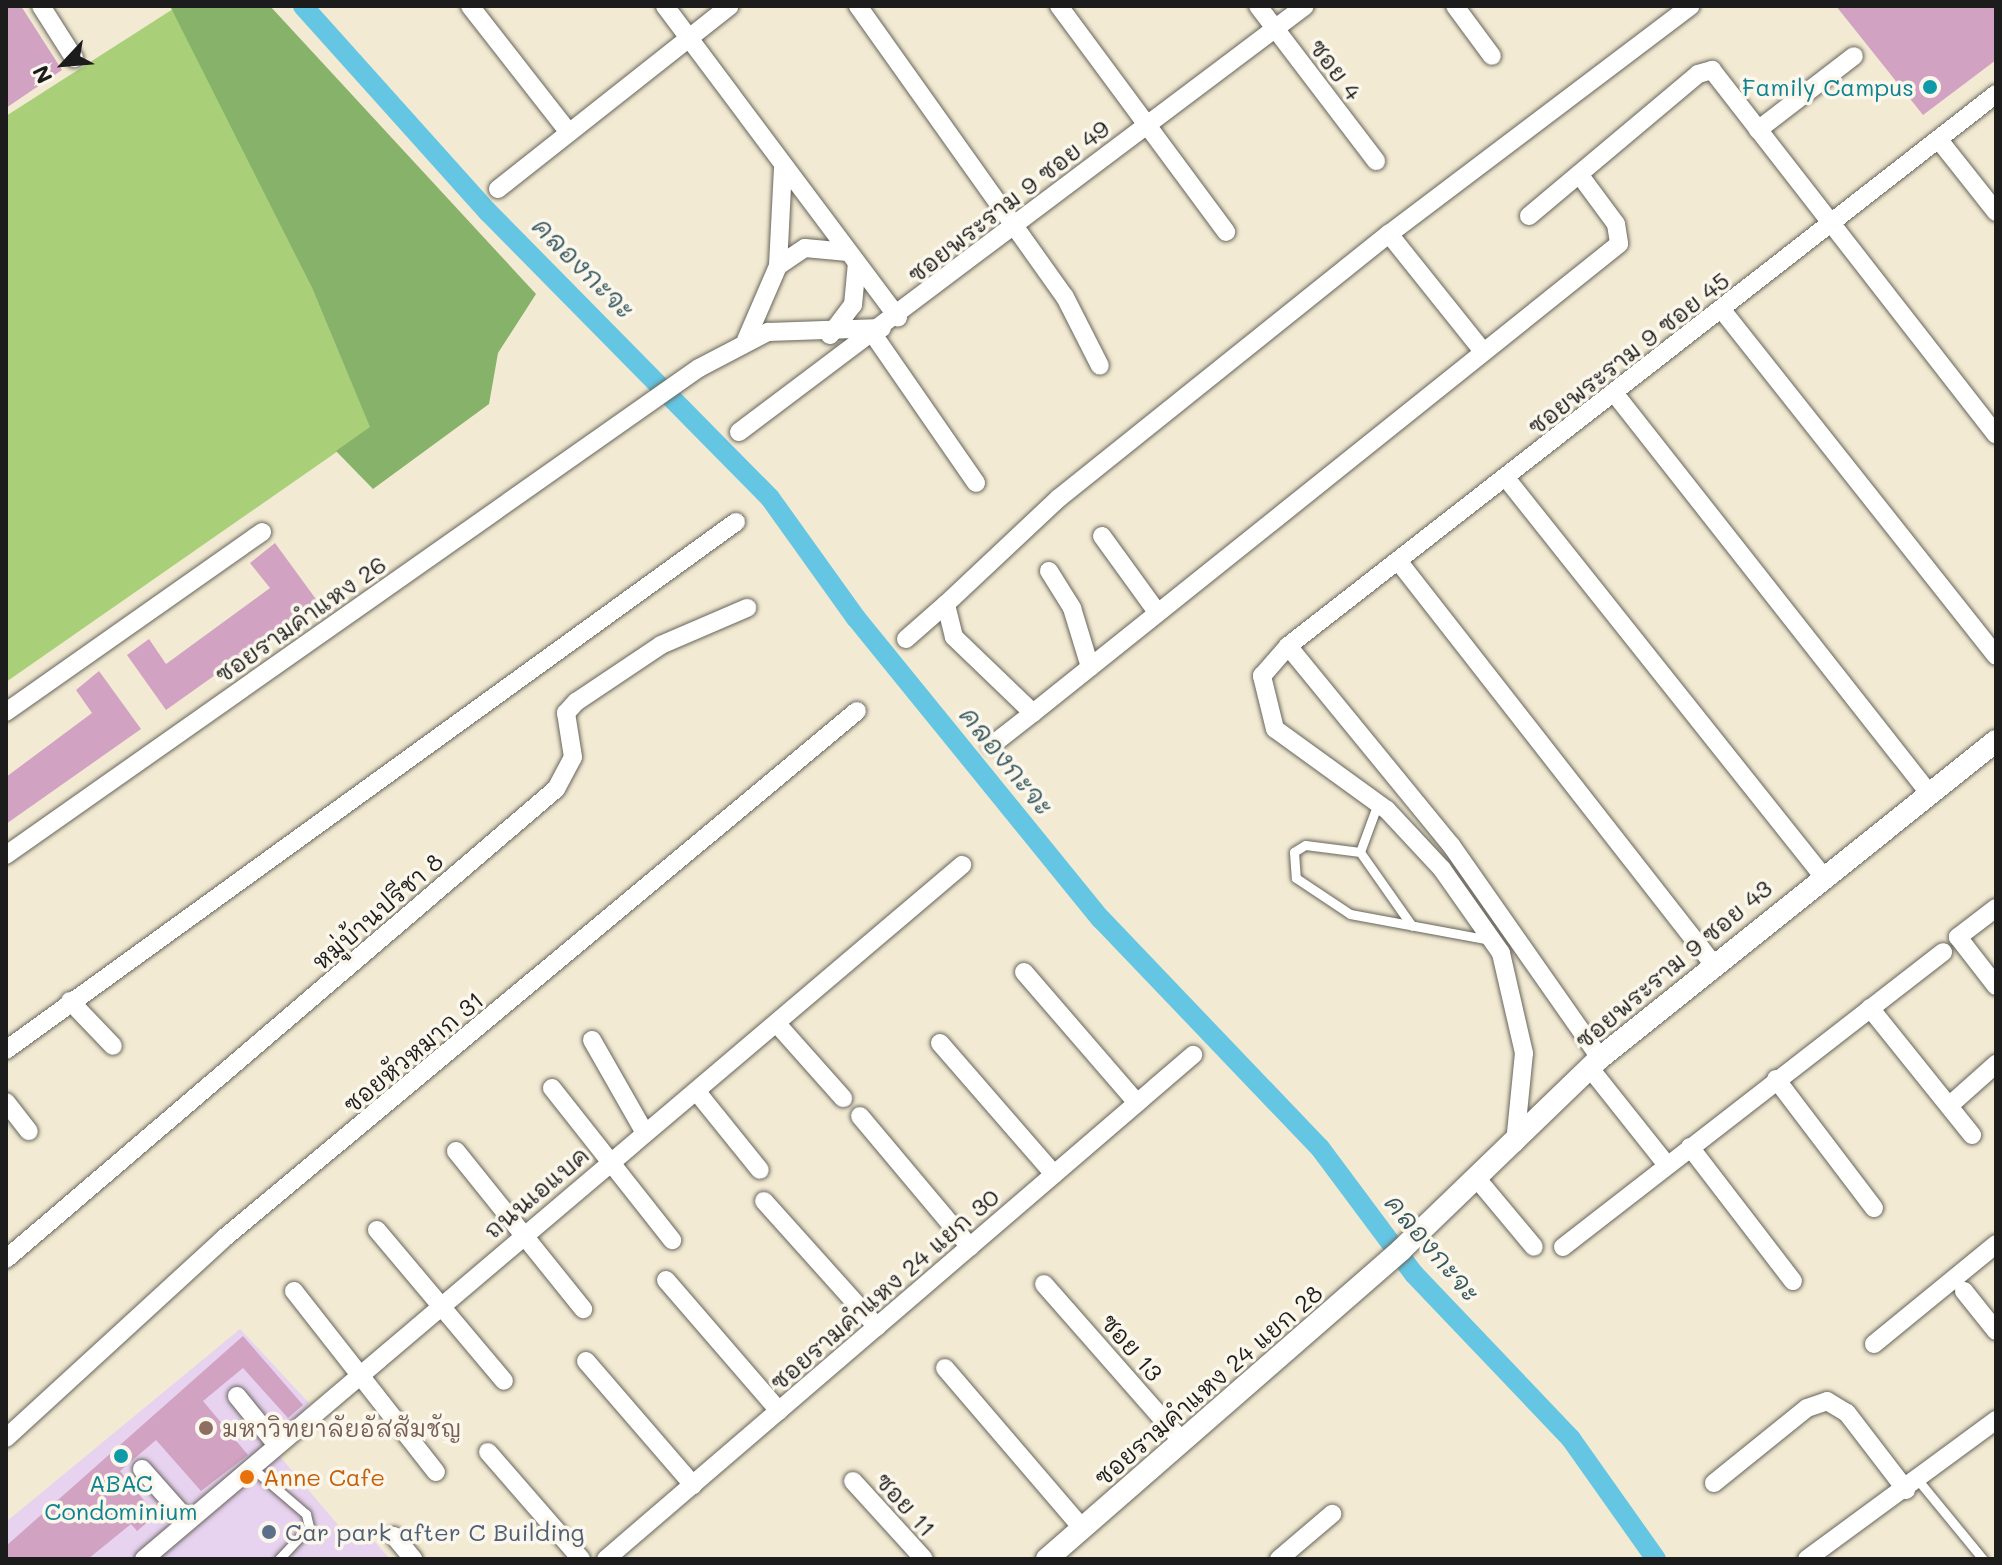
<!DOCTYPE html>
<html>
<head>
<meta charset="utf-8">
<style>
	body { margin:0 }
	#map { position:relative; width:2002px; height:1565px; overflow:hidden; background:#f2ead2; font-family:Mali,"Playpen Sans Thai",sans-serif }
	div>[style] { position:absolute }
	.built>* { inset:0; background:#e7d2ef }
	.green>* { inset:0; background:#a9cf79 }
	.forest>* { inset:0; background:#86b269 }
	.canal>* { height:20px; margin:-10px; padding:0 10px; transform-origin:10px; border-radius:10px; background:#64c6e2 }
	.building>* { inset:0; background:#d1a2c2 }
	.roads { filter:drop-shadow(0 0 2px #67645c) drop-shadow(0 0 2px #67645c) }
	.service>* { height:9px; margin:-4.5px; padding:0 4.5px; transform-origin:4.5px; border-radius:4.5px; background:#fff }
	.minor>* { height:18px; margin:-9px; padding:0 9px; transform-origin:9px; border-radius:9px; background:#fff }
	.tertiary>* { height:22px; margin:-11px; padding:0 11px; transform-origin:11px; border-radius:11px; background:#fff }
	.dots>* { width:22px; height:22px; translate:-50% -50%; box-sizing:border-box; border:4px solid #fbf7ec; border-radius:50% }
	span { translate:-50% -50%; white-space:nowrap; text-align:center; line-height:1.15; -webkit-text-stroke:7px #fbf7ec; paint-order:stroke }
	.street-label { font-size:24px; color:#1c1c1c }
	.culture-label { font-size:24px; color:#0d838f }
	.right { translate:-100% -50%; text-align:right }
	.education-label { font-size:24px; color:#785e54 }
	.left { translate:0 -50%; text-align:left }
	.food-label { font-size:24px; color:#c56008 }
	.service-label { font-size:24px; color:#4e5e75 }
	.water-label { font-size:26px; color:#355861; font-style:italic }
	.frame { position:absolute; inset:0; border:8px solid #1c1c1c; pointer-events:none }
	.north { position:absolute; left:24px; top:24px; width:80px; height:80px; -webkit-text-stroke:6px #fbf7ec; paint-order:stroke; rotate:244deg; font-size:22px; font-weight:700; line-height:32px; text-align:center; color:#1c1c1c }
	.north::after { content:''; display:block; margin:auto; width:28px; height:36px; background:#1c1c1c; clip-path:polygon(50% 0,100% 100%,50% 72%,0 100%) }
</style>
</head>
<body>
<div id="map">
	<div class="built">
		<i style="clip-path:polygon(240px 1329px,309px 1403px,277px 1453px,355px 1545px,375px 1542px,390px 1559px,6px 1559px,6px 1522px)"></i>
	</div>
	<div class="green">
		<i style="clip-path:polygon(173px 9px,312px 288px,371px 428px,6px 682px,6px 116px)"></i>
	</div>
	<div class="forest">
		<i style="clip-path:polygon(170px 6px,270px 6px,536px 294px,498px 353px,489px 404px,373px 489px,336px 451px,370px 427px,312px 288px)"></i>
	</div>
	<div class="canal">
		<i style="left:303px;top:6px;width:277px;rotate:48.1deg"></i>
		<i style="left:488px;top:212px;width:402px;rotate:45.4deg"></i>
		<i style="left:770px;top:498px;width:148px;rotate:54.4deg"></i>
		<i style="left:856px;top:618px;width:388px;rotate:50.9deg"></i>
		<i style="left:1101px;top:919px;width:317px;rotate:46.3deg"></i>
		<i style="left:1320px;top:1148px;width:157px;rotate:53.3deg"></i>
		<i style="left:1414px;top:1274px;width:228px;rotate:46.4deg"></i>
		<i style="left:1571px;top:1439px;width:147px;rotate:54.7deg"></i>
	</div>
	<div class="building">
		<i style="clip-path:polygon(6px 6px,21px 6px,62px 70px,6px 108px)"></i>
		<i style="clip-path:polygon(1836px 6px,1996px 6px,1996px 60px,1923px 115px)"></i>
		<i style="clip-path:polygon(275px 543px,318px 602px,166px 710px,127px 655px,149px 639px,166px 664px,270px 588px,250px 563px)"></i>
		<i style="clip-path:polygon(99px 671px,141px 729px,6px 824px,6px 777px,92px 713px,76px 690px)"></i>
		<i style="clip-path:polygon(243px 1336px,303px 1405px,288px 1418px,243px 1368px,203px 1401px,248px 1455px,201px 1491px,156px 1440px,120px 1471px,156px 1515px,137px 1531px,131px 1524px,88px 1559px,6px 1559px,6px 1546px)"></i>
	</div>
	<div class="roads">
		<div class="service">
			<i style="left:1378px;top:803px;width:52px;rotate:110.2deg"></i>
			<i style="left:1360px;top:852px;width:55px;rotate:-172.7deg"></i>
			<i style="left:1305px;top:845px;width:13px;rotate:148deg"></i>
			<i style="left:1294px;top:852px;width:26px;rotate:86deg"></i>
			<i style="left:1296px;top:878px;width:65px;rotate:33.7deg"></i>
			<i style="left:1350px;top:914px;width:142px;rotate:10.5deg"></i>
			<i style="left:1360px;top:852px;width:90px;rotate:54.9deg"></i>
			<i style="left:250px;top:1466px;width:74px;rotate:40.6deg"></i>
			<i style="left:306px;top:1514px;width:13px;rotate:77deg"></i>
			<i style="left:309px;top:1527px;width:44px;rotate:133.2deg"></i>
			<i style="left:1918px;top:1480px;width:102px;rotate:50.6deg"></i>
		</div>
		<div class="minor">
			<i style="left:41px;top:6px;width:62px;rotate:57.6deg"></i>
			<i style="left:470px;top:6px;width:157px;rotate:52deg"></i>
			<i style="left:665px;top:6px;width:389px;rotate:53.2deg"></i>
			<i style="left:858px;top:6px;width:357px;rotate:54.6deg"></i>
			<i style="left:1065px;top:297px;width:77px;rotate:63.1deg"></i>
			<i style="left:1059px;top:6px;width:281px;rotate:53.5deg"></i>
			<i style="left:1258px;top:6px;width:195px;rotate:52.7deg"></i>
			<i style="left:1455px;top:6px;width:62px;rotate:53.5deg"></i>
			<i style="left:1758px;top:130px;width:121px;rotate:-37.6deg"></i>
			<i style="left:1939px;top:140px;width:92px;rotate:51.6deg"></i>
			<i style="left:1579px;top:174px;width:62px;rotate:53.5deg"></i>
			<i style="left:1616px;top:224px;width:20px;rotate:81deg"></i>
			<i style="left:1619px;top:244px;width:751px;rotate:141.33deg"></i>
			<i style="left:1033px;top:713px;width:110px;rotate:-136.1deg"></i>
			<i style="left:954px;top:637px;width:34px;rotate:-104deg"></i>
			<i style="left:946px;top:604px;width:155px;rotate:-43.2deg"></i>
			<i style="left:1059px;top:498px;width:423px;rotate:-38.7deg"></i>
			<i style="left:1389px;top:234px;width:378px;rotate:-37.1deg"></i>
			<i style="left:498px;top:189px;width:295px;rotate:-38.3deg"></i>
			<i style="left:1529px;top:216px;width:221px;rotate:-40deg"></i>
			<i style="left:1698px;top:74px;width:15px;rotate:-16deg"></i>
			<i style="left:1712px;top:70px;width:462px;rotate:52.1deg"></i>
			<i style="left:1389px;top:234px;width:149px;rotate:51.3deg"></i>
			<i style="left:778px;top:266px;width:32px;rotate:-34deg"></i>
			<i style="left:805px;top:248px;width:43px;rotate:5.3deg"></i>
			<i style="left:1722px;top:310px;width:441px;rotate:51.6deg"></i>
			<i style="left:873px;top:334px;width:181px;rotate:55.3deg"></i>
			<i style="left:830px;top:335px;width:38px;rotate:-53deg"></i>
			<i style="left:853px;top:305px;width:42px;rotate:-84.6deg"></i>
			<i style="left:746px;top:340px;width:81px;rotate:-66.6deg"></i>
			<i style="left:778px;top:266px;width:99px;rotate:-87.1deg"></i>
			<i style="left:1615px;top:394px;width:508px;rotate:51.8deg"></i>
			<i style="left:739px;top:432px;width:708px;rotate:-36.97deg"></i>
			<i style="left:1506px;top:478px;width:507px;rotate:51.48deg"></i>
			<i style="left:1102px;top:536px;width:94px;rotate:54.1deg"></i>
			<i style="left:1399px;top:562px;width:512px;rotate:51.99deg"></i>
			<i style="left:1049px;top:571px;width:44px;rotate:58.1deg"></i>
			<i style="left:1072px;top:608px;width:62px;rotate:73deg"></i>
			<i style="left:906px;top:639px;width:53px;rotate:-41.2deg"></i>
			<i style="left:1288px;top:646px;width:257px;rotate:50.7deg"></i>
			<i style="left:1451px;top:845px;width:260px;rotate:55deg"></i>
			<i style="left:6px;top:712px;width:313px;rotate:-35.1deg"></i>
			<i style="left:992px;top:745px;width:52px;rotate:-38deg"></i>
			<i style="left:6px;top:855px;width:847px;rotate:-35.1deg"></i>
			<i style="left:699px;top:368px;width:78px;rotate:-27.6deg"></i>
			<i style="left:768px;top:332px;width:114px;rotate:-2deg"></i>
			<i style="left:1996px;top:908px;width:48px;rotate:142.7deg"></i>
			<i style="left:1958px;top:937px;width:62px;rotate:52.2deg"></i>
			<i style="left:1024px;top:972px;width:173px;rotate:49.2deg"></i>
			<i style="left:70px;top:1001px;width:62px;rotate:46.3deg"></i>
			<i style="left:1870px;top:1008px;width:163px;rotate:51.2deg"></i>
			<i style="left:778px;top:1025px;width:98px;rotate:48.3deg"></i>
			<i style="left:592px;top:1040px;width:107px;rotate:60.3deg"></i>
			<i style="left:940px;top:1043px;width:174px;rotate:49deg"></i>
			<i style="left:6px;top:1050px;width:901px;rotate:-35.88deg"></i>
			<i style="left:1589px;top:1067px;width:125px;rotate:51.5deg"></i>
			<i style="left:1776px;top:1079px;width:162px;rotate:52.8deg"></i>
			<i style="left:552px;top:1088px;width:194px;rotate:51.7deg"></i>
			<i style="left:697px;top:1092px;width:100px;rotate:51.1deg"></i>
			<i style="left:6px;top:1102px;width:37px;rotate:52deg"></i>
			<i style="left:1950px;top:1105px;width:62px;rotate:-41.7deg"></i>
			<i style="left:860px;top:1116px;width:171px;rotate:50deg"></i>
			<i style="left:1515px;top:1143px;width:90px;rotate:-84.3deg"></i>
			<i style="left:1524px;top:1053px;width:103px;rotate:-103deg"></i>
			<i style="left:1501px;top:953px;width:103px;rotate:-125.1deg"></i>
			<i style="left:1442px;top:869px;width:81px;rotate:-133deg"></i>
			<i style="left:1387px;top:810px;width:138px;rotate:-144.1deg"></i>
			<i style="left:1275px;top:729px;width:55px;rotate:-103.8deg"></i>
			<i style="left:1262px;top:676px;width:40px;rotate:-49deg"></i>
			<i style="left:1288px;top:646px;width:898px;rotate:-37.94deg"></i>
			<i style="left:1690px;top:1147px;width:169px;rotate:52.5deg"></i>
			<i style="left:456px;top:1151px;width:203px;rotate:51.2deg"></i>
			<i style="left:1478px;top:1180px;width:87px;rotate:50.1deg"></i>
			<i style="left:764px;top:1201px;width:169px;rotate:48.1deg"></i>
			<i style="left:377px;top:1230px;width:197px;rotate:49.9deg"></i>
			<i style="left:1563px;top:1247px;width:481px;rotate:-37.8deg"></i>
			<i style="left:6px;top:1259px;width:723px;rotate:-40.52deg"></i>
			<i style="left:556px;top:789px;width:36px;rotate:-62deg"></i>
			<i style="left:573px;top:757px;width:45px;rotate:-99deg"></i>
			<i style="left:566px;top:713px;width:15px;rotate:-48deg"></i>
			<i style="left:576px;top:702px;width:102px;rotate:-33.8deg"></i>
			<i style="left:661px;top:645px;width:94px;rotate:-23.3deg"></i>
			<i style="left:666px;top:1280px;width:173px;rotate:49.2deg"></i>
			<i style="left:1044px;top:1284px;width:210px;rotate:48.7deg"></i>
			<i style="left:294px;top:1291px;width:230px;rotate:51.9deg"></i>
			<i style="left:1964px;top:1291px;width:51px;rotate:51.3deg"></i>
			<i style="left:1874px;top:1344px;width:158px;rotate:-39.3deg"></i>
			<i style="left:586px;top:1361px;width:164px;rotate:49.2deg"></i>
			<i style="left:945px;top:1368px;width:212px;rotate:49.4deg"></i>
			<i style="left:237px;top:1396px;width:62px;rotate:50.9deg"></i>
			<i style="left:6px;top:1438px;width:294px;rotate:-42.5deg"></i>
			<i style="left:223px;top:1239px;width:825px;rotate:-39.79deg"></i>
			<i style="left:488px;top:1452px;width:142px;rotate:49deg"></i>
			<i style="left:142px;top:1469px;width:69px;rotate:48.5deg"></i>
			<i style="left:853px;top:1481px;width:105px;rotate:47.7deg"></i>
			<i style="left:1714px;top:1483px;width:119px;rotate:-38.9deg"></i>
			<i style="left:1807px;top:1408px;width:21px;rotate:-19deg"></i>
			<i style="left:1827px;top:1401px;width:23px;rotate:31deg"></i>
			<i style="left:1847px;top:1413px;width:97px;rotate:52.5deg"></i>
			<i style="left:394px;top:1536px;width:30px;rotate:50deg"></i>
			<i style="left:144px;top:1559px;width:1073px;rotate:-40.31deg"></i>
			<i style="left:606px;top:1559px;width:774px;rotate:-40.65deg"></i>
			<i style="left:1279px;top:1559px;width:70px;rotate:-40.3deg"></i>
			<i style="left:1807px;top:1559px;width:235px;rotate:-36.3deg"></i>
		</div>
		<div class="tertiary">
			<i style="left:1047px;top:1559px;width:471px;rotate:-41.1deg"></i>
			<i style="left:1402px;top:1249px;width:275px;rotate:-44deg"></i>
			<i style="left:1600px;top:1058px;width:507px;rotate:-38.68deg"></i>
		</div>
	</div>
	<div class="dots">
		<i style="left:1930px;top:87px;background:#0f9aa8"></i>
		<i style="left:206px;top:1428px;background:#8d6e63"></i>
		<i style="left:121px;top:1456px;background:#0f9aa8"></i>
		<i style="left:247px;top:1477px;background:#e8710a"></i>
		<i style="left:269px;top:1532px;background:#5c6f8a"></i>
	</div>
	<div class="street-label">
		<span style="left:1336px;top:69px;rotate:53deg">ซอย 4</span>
		<span style="left:1008px;top:201px;rotate:-38deg">ซอยพระราม 9 ซอย 49</span>
		<span style="left:1628px;top:353px;rotate:-38deg">ซอยพระราม 9 ซอย 45</span>
		<span style="left:300px;top:619px;rotate:-35deg">ซอยรามคำแหง 26</span>
		<span style="left:377px;top:911px;rotate:-41deg">หมู่บ้านปรีชา 8</span>
		<span style="left:1673px;top:964px;rotate:-40deg">ซอยพระราม 9 ซอย 43</span>
		<span style="left:413px;top:1052px;rotate:-40deg">ซอยหัวหมาก 31</span>
		<span style="left:536px;top:1192px;rotate:-40deg">ถนนเอแบค</span>
		<span style="left:884px;top:1289px;rotate:-41deg">ซอยรามคำแหง 24 แยก 30</span>
		<span style="left:1132px;top:1347px;rotate:49deg">ซอย 13</span>
		<span style="left:1208px;top:1385px;rotate:-41deg">ซอยรามคำแหง 24 แยก 28</span>
		<span style="left:906px;top:1504px;rotate:48deg">ซอย 11</span>
	</div>
	<div class="culture-label">
		<span class="right" style="left:1914px;top:87px">Family Campus</span>
		<span style="left:121px;top:1497px">ABAC<br>Condominium</span>
	</div>
	<div class="education-label">
		<span class="left" style="left:222px;top:1428px">มหาวิทยาลัยอัสสัมชัญ</span>
	</div>
	<div class="food-label">
		<span class="left" style="left:263px;top:1477px">Anne Cafe</span>
	</div>
	<div class="service-label">
		<span class="left" style="left:285px;top:1532px">Car park after C Building</span>
	</div>
	<div class="water-label">
		<span style="left:583px;top:268px;rotate:45deg">คลองกะจะ</span>
		<span style="left:1006px;top:761px;rotate:51deg">คลองกะจะ</span>
		<span style="left:1432px;top:1248px;rotate:50deg">คลองกะจะ</span>
	</div>
	<div class="frame"></div>
	<div class="north">N</div>
</div>
</body>
</html>
